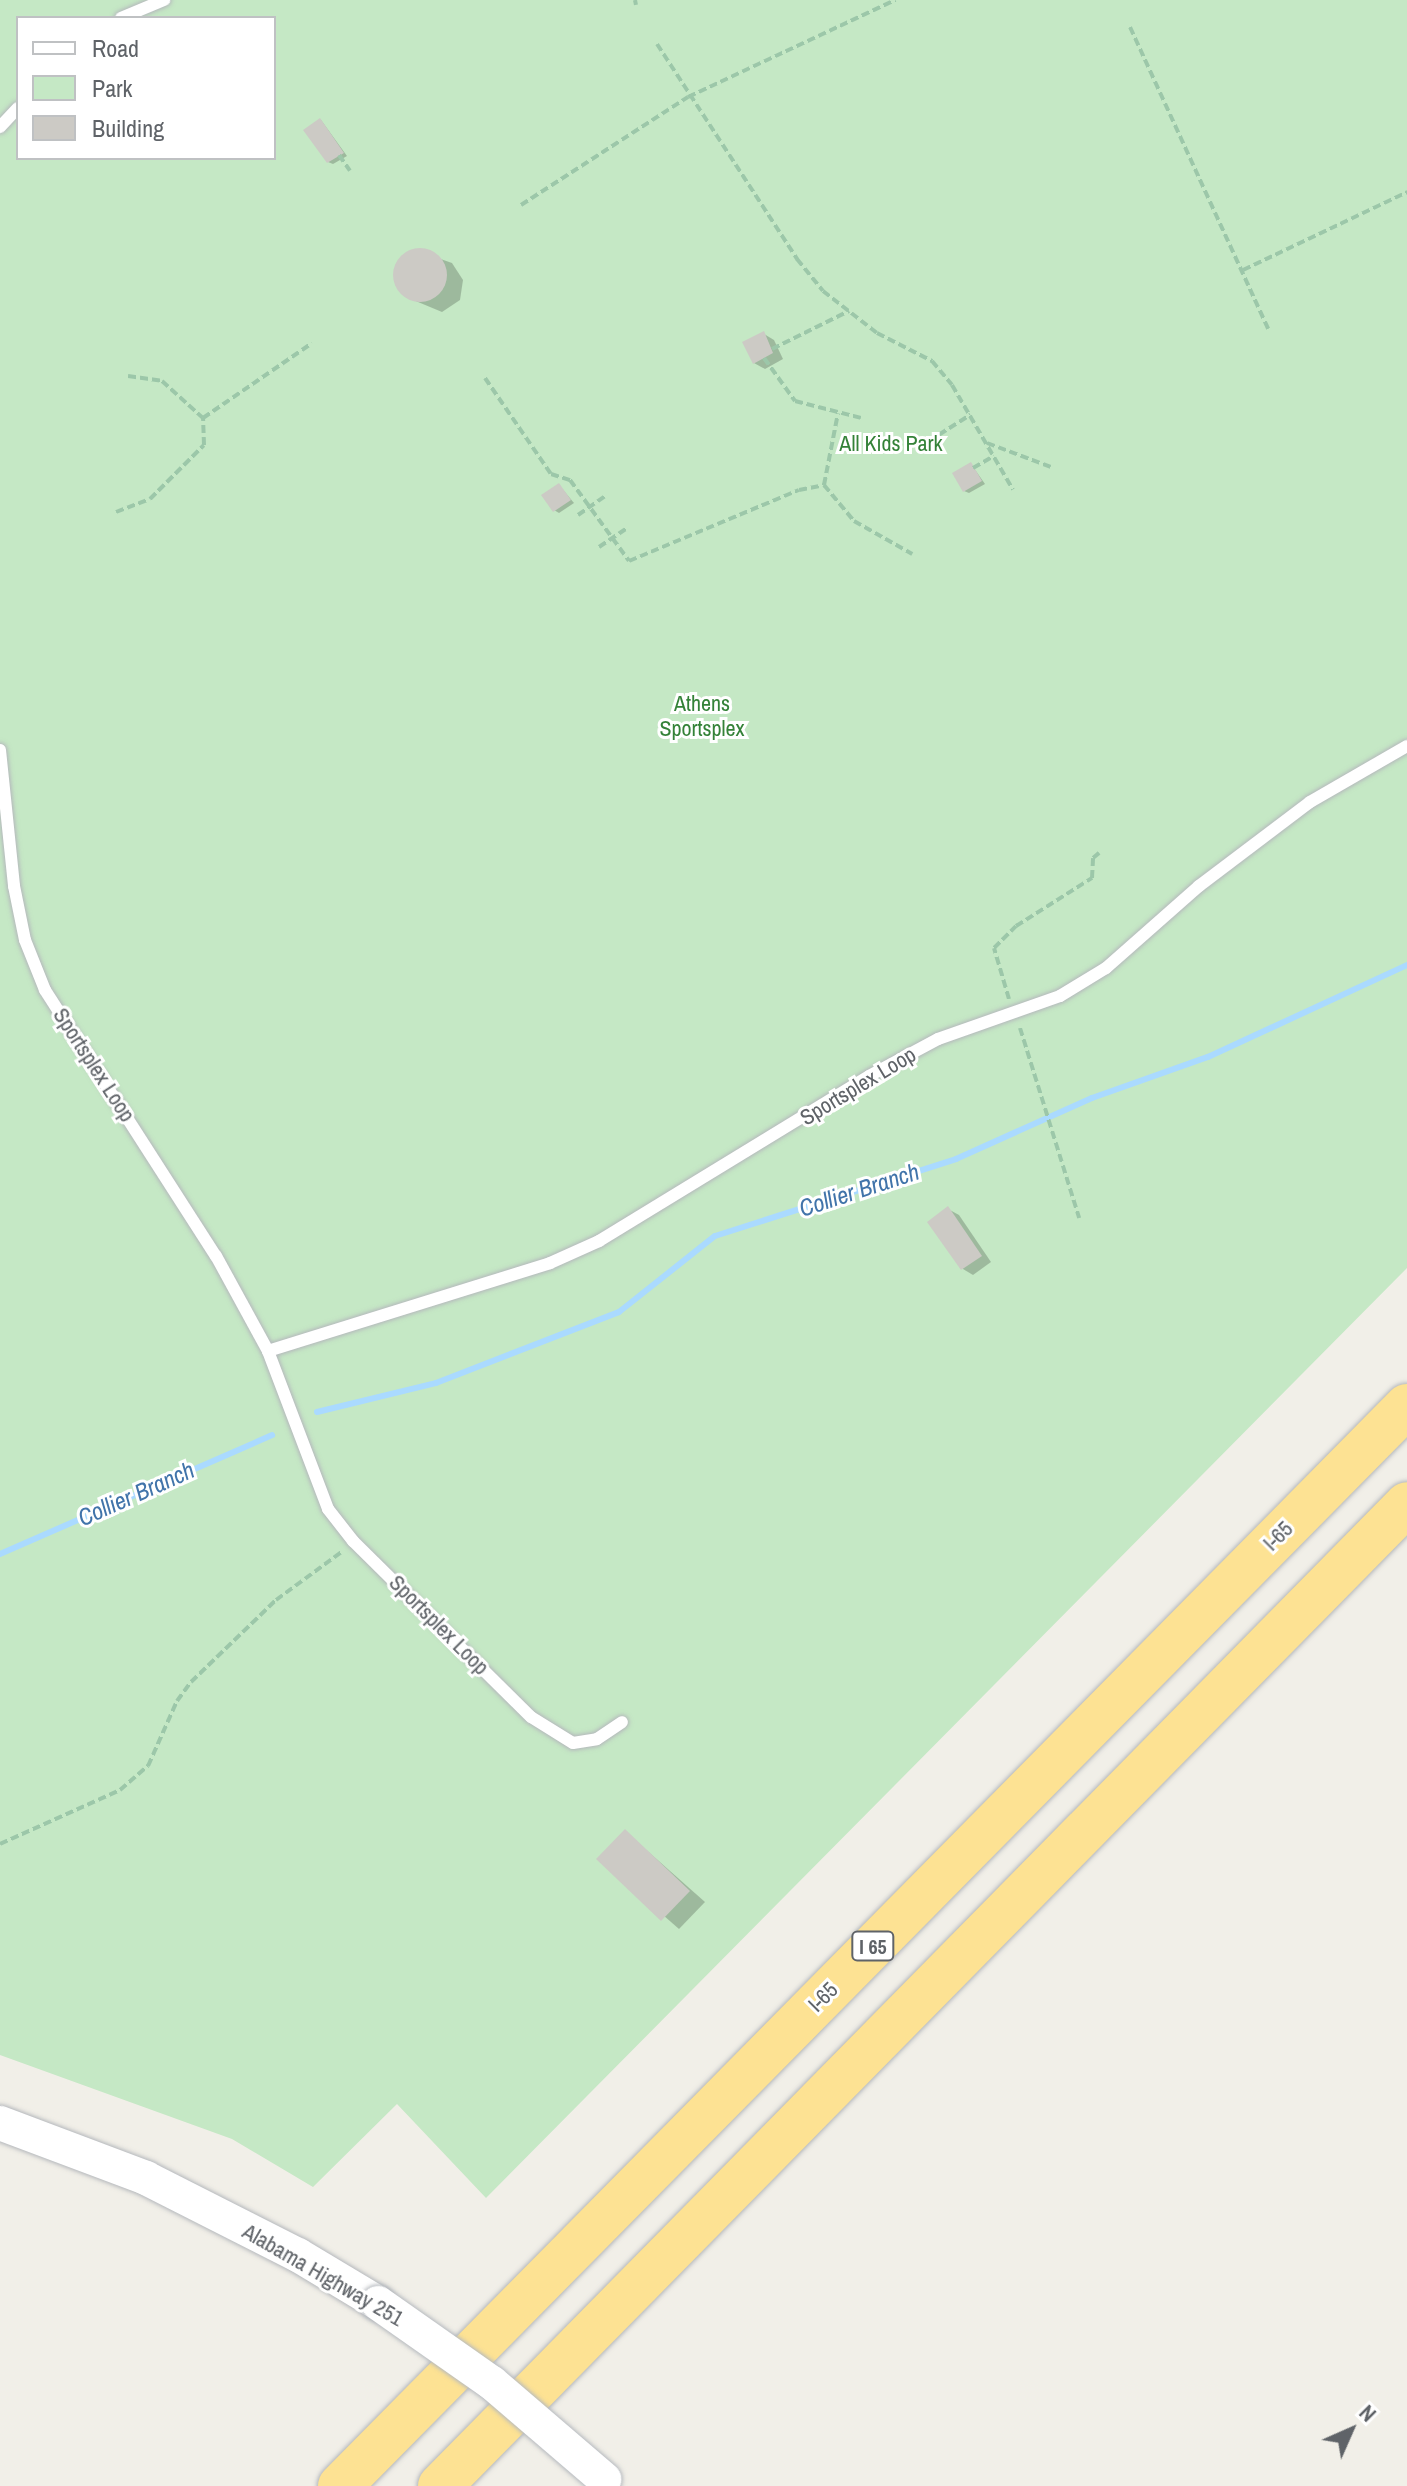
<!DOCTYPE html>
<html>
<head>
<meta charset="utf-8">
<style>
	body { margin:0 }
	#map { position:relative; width:1407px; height:2486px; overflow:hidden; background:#f1efe8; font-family:"Archivo Narrow",sans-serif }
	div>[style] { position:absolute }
	.green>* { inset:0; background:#c5e8c5 }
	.shadow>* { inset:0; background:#0003 }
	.stream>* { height:6px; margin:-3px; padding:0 3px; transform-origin:3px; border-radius:3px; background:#aadaff }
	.building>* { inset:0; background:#cccac5 }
	.round { border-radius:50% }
	.path>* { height:4px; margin-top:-2px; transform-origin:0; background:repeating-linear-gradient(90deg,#9cc7a9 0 8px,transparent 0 12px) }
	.roads { filter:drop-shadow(0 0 2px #b5b8bc) drop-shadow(0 0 2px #b5b8bc) }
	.lane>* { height:12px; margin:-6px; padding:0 6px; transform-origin:6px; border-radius:6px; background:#fff }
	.secondary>* { height:34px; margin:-17px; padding:0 17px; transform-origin:17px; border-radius:17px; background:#fff }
	.highway>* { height:44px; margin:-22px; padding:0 22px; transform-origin:22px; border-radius:22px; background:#fde293 }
	.bridges { filter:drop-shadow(0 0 2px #b6babf) drop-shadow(0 0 2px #b6babf) }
	.secondary-bridge>* { height:34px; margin:-17px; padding:0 17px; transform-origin:17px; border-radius:17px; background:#fff }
	span { translate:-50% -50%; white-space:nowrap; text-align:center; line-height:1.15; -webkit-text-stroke:6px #fff; paint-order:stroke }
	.shield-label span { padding:2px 6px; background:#fff; border:2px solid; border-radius:6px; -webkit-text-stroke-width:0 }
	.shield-label { font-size:20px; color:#5f6368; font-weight:700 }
	.park-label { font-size:22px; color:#348238 }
	.street-label { font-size:22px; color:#5f6368 }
	.water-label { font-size:24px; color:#4174aa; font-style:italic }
	.legend { position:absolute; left:16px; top:16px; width:260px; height:144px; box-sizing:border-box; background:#fff; border:2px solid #bfc1c3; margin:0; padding:10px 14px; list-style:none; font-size:24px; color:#5f6368 }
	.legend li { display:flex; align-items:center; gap:16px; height:40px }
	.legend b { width:40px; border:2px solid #bfc1c3 }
	.north { position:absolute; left:1311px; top:2390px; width:80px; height:80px; -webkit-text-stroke:6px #fff; paint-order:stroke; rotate:45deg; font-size:22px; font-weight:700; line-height:32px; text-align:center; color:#5f6368 }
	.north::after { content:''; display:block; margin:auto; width:28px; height:36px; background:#5f6368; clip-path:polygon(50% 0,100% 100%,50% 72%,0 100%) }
</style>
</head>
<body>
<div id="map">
	<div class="green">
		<i style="clip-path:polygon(evenodd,0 0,1407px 0,1407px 1268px,486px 2198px,397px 2104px,313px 2187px,232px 2139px,0 2055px,0 0,18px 18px,274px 18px,274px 158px,18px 158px,18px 18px)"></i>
	</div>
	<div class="shadow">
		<i style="clip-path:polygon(321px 120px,347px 156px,333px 164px,328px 162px)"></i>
		<i style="clip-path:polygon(415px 250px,452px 263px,463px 280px,460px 300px,442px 312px,406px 297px,394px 280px,397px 262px)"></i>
		<i style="clip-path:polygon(764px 334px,774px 340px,783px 359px,765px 369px,754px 363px)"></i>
		<i style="clip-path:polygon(971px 464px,985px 484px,969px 493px,964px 491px)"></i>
		<i style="clip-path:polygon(559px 485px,574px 503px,559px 513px,554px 510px)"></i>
		<i style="clip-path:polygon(948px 1209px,959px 1215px,991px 1262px,973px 1275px,963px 1269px)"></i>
		<i style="clip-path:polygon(626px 1832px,705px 1902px,679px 1929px,599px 1859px)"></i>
	</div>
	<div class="stream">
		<i style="left:317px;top:1412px;width:122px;rotate:-13.7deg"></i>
		<i style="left:436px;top:1383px;width:196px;rotate:-21.2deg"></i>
		<i style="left:619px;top:1312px;width:122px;rotate:-38.4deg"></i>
		<i style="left:715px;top:1236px;width:253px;rotate:-17.7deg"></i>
		<i style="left:956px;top:1159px;width:149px;rotate:-24.2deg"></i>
		<i style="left:1092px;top:1098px;width:123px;rotate:-19.5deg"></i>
		<i style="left:1208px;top:1057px;width:219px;rotate:-24.8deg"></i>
		<i style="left:0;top:1554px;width:297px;rotate:-23.6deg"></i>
	</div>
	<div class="building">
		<i style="clip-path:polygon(320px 118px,344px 153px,327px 163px,303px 130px)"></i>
		<i class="round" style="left:393px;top:248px;width:54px;height:54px"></i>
		<i style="clip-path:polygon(764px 331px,773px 353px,753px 364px,742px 342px)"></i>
		<i style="clip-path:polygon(971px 462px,982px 481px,963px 492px,952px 473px)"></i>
		<i style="clip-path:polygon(559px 483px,571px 500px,553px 512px,541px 495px)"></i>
		<i style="clip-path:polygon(948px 1206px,982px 1256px,961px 1270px,927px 1222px)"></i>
		<i style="clip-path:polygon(625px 1829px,690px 1891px,661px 1921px,596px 1859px)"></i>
	</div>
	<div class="path">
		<i style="left:635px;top:0;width:5px;rotate:79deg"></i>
		<i style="left:1130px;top:27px;width:332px;rotate:65.4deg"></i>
		<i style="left:657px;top:44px;width:257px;rotate:56.9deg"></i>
		<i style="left:797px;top:259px;width:41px;rotate:50.9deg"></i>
		<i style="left:823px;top:291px;width:68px;rotate:37.9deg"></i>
		<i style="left:877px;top:333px;width:62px;rotate:27deg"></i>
		<i style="left:932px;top:361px;width:31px;rotate:50deg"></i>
		<i style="left:952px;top:385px;width:121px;rotate:59.8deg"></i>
		<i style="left:339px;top:155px;width:19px;rotate:55deg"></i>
		<i style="left:521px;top:205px;width:199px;rotate:-32.9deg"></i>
		<i style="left:688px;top:97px;width:229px;rotate:-25.1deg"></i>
		<i style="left:1243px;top:270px;width:182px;rotate:-25.4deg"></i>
		<i style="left:772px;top:349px;width:86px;rotate:-26.3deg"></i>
		<i style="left:764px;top:358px;width:53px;rotate:54.2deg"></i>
		<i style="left:795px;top:401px;width:68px;rotate:14.4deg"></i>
		<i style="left:128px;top:376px;width:34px;rotate:8deg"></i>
		<i style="left:162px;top:381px;width:55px;rotate:42.1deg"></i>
		<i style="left:485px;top:378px;width:116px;rotate:55.5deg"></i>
		<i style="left:551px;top:474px;width:20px;rotate:18deg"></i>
		<i style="left:570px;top:480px;width:100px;rotate:53.9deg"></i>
		<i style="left:629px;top:561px;width:184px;rotate:-22.7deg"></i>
		<i style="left:799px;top:490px;width:25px;rotate:-11deg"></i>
		<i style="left:824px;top:485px;width:47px;rotate:50.2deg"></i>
		<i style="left:854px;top:521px;width:67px;rotate:29.6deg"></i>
		<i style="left:929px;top:441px;width:49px;rotate:-32.4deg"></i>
		<i style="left:987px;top:443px;width:68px;rotate:20.6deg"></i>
		<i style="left:973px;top:468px;width:24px;rotate:-30deg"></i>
		<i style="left:824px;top:485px;width:73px;rotate:-79deg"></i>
		<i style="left:116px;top:512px;width:36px;rotate:-21deg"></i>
		<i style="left:150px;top:499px;width:76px;rotate:-45deg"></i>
		<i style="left:204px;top:445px;width:27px;rotate:-92deg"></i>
		<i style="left:203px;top:418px;width:132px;rotate:-34.5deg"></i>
		<i style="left:578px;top:515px;width:33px;rotate:-35deg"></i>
		<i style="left:599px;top:547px;width:34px;rotate:-34deg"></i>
		<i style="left:1009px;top:999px;width:53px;rotate:-106.4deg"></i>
		<i style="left:994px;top:948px;width:31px;rotate:-45deg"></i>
		<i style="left:1016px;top:926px;width:90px;rotate:-32.3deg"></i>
		<i style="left:1092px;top:878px;width:20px;rotate:-87deg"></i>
		<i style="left:1093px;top:858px;width:8px;rotate:-40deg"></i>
		<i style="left:1020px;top:1028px;width:199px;rotate:72.7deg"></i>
		<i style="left:0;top:1844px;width:132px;rotate:-24.2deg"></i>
		<i style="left:120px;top:1790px;width:37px;rotate:-41deg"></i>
		<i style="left:148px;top:1766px;width:71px;rotate:-66deg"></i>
		<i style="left:177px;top:1701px;width:24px;rotate:-54deg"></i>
		<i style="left:191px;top:1682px;width:118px;rotate:-44deg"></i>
		<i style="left:276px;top:1600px;width:83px;rotate:-36.2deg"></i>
	</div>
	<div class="roads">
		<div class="lane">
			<i style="left:121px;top:18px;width:47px;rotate:-22.7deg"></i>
			<i style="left:0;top:127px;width:26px;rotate:-47deg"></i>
			<i style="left:0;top:750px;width:137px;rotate:84.1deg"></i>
			<i style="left:14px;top:886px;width:55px;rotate:78.5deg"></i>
			<i style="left:25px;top:940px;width:54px;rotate:68.2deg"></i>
			<i style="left:45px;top:990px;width:316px;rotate:57.3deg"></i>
			<i style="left:216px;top:1256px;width:108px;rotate:61.3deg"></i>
			<i style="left:268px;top:1351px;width:169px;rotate:69.2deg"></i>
			<i style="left:328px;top:1509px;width:41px;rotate:52deg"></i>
			<i style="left:353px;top:1541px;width:250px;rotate:44.7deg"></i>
			<i style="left:531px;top:1717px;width:49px;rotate:31.8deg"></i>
			<i style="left:573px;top:1743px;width:24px;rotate:-9deg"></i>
			<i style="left:597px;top:1739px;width:30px;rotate:-34deg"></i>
			<i style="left:268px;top:1351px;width:295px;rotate:-17.3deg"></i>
			<i style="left:550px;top:1263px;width:54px;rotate:-24.2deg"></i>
			<i style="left:599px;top:1241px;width:316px;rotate:-31.4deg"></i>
			<i style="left:869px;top:1076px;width:78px;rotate:-28.2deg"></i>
			<i style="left:938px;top:1039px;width:129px;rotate:-19.4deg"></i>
			<i style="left:1060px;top:996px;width:54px;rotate:-31.3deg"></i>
			<i style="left:1106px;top:968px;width:124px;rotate:-41.4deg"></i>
			<i style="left:1199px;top:886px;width:139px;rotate:-37.1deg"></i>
			<i style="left:1310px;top:802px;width:112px;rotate:-30deg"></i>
		</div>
		<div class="secondary">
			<i style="left:0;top:2123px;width:156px;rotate:20.6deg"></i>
			<i style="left:146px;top:2178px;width:170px;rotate:26.9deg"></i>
			<i style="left:298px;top:2255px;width:93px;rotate:31deg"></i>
		</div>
		<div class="highway">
			<i style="left:340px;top:2486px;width:1518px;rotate:-45.35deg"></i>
			<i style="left:440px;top:2486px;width:1378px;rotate:-45.44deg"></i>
		</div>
	</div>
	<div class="bridges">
		<div class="secondary-bridge">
			<i style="left:378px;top:2303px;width:139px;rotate:35.1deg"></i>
			<i style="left:492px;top:2383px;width:148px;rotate:40.6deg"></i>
		</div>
	</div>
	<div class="shield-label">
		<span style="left:873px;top:1946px">I 65</span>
	</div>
	<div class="park-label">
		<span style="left:891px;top:444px">All Kids Park</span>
		<span style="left:702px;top:716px">Athens<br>Sportsplex</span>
	</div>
	<div class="street-label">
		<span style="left:94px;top:1065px;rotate:57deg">Sportsplex Loop</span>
		<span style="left:858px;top:1086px;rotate:-31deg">Sportsplex Loop</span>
		<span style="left:1278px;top:1536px;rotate:-45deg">I-65</span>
		<span style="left:439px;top:1625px;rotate:45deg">Sportsplex Loop</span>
		<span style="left:823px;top:1997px;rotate:-45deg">I-65</span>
		<span style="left:323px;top:2275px;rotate:30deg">Alabama Highway 251</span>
	</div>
	<div class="water-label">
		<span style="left:859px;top:1190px;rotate:-18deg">Collier Branch</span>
		<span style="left:136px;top:1494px;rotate:-24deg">Collier Branch</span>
	</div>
	<ul class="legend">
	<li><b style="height:10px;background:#fff"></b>Road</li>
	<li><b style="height:22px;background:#c5e8c5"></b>Park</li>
	<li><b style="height:22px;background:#cccac5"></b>Building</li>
	</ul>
	<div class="north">N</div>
</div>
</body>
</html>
